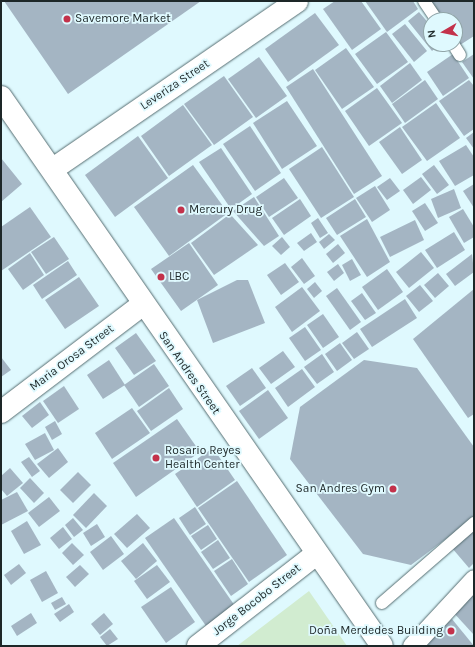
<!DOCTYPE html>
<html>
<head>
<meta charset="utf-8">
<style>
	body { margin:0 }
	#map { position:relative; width:475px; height:647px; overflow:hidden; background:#dff9fe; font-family:Karla,sans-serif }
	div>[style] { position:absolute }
	.green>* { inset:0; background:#d1ecd0 }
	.building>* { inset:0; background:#a4b5c3 }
	.roads { filter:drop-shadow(0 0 1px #566d71) drop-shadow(0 0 1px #566d71) }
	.service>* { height:12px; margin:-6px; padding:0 6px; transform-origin:6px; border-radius:6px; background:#fff }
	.pedestrian>* { height:19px; margin:-9.5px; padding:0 9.5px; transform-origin:9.5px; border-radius:9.5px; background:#fff }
	.minor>* { height:22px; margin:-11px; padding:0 11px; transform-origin:11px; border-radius:11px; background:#fff }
	.tertiary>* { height:22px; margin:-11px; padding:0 11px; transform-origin:11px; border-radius:11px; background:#fff }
	.dots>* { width:11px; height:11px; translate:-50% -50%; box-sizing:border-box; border:2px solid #dff9fe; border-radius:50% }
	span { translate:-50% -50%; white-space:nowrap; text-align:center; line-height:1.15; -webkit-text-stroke:3.5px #dff9fe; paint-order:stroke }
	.poi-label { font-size:12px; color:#1d2728 }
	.left { translate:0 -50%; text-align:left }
	.right { translate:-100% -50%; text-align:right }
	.street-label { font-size:12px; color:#1d2728 }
	.frame { position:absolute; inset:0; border:2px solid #1d2728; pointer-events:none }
	.north { position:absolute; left:423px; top:12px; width:40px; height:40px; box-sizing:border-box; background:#dff9fe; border:1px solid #91a5a8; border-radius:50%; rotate:261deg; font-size:11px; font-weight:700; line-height:16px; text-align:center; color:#1d2728 }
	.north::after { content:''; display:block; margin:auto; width:14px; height:18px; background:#c3324b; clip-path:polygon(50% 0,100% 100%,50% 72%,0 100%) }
</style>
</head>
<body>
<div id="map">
	<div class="green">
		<i style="clip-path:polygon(309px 591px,347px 646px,237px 646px)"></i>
	</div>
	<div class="building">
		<i style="clip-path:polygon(4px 1px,201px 1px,68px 94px)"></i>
		<i style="clip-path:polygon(335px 1px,361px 1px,381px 29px,352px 50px,323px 9px)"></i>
		<i style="clip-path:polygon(365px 1px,413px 1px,418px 9px,387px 32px)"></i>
		<i style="clip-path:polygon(429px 1px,474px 1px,474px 36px,460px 45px,455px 38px,455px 20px,442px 20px)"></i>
		<i style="clip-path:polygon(419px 12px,431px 26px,431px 44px,440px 44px,432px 51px,408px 21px)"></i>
		<i style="clip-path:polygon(315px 13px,339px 45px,288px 82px,265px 49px)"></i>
		<i style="clip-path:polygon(405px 24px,427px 51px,414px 62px,392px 34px)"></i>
		<i style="clip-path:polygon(386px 32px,408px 62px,377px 84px,355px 54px)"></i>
		<i style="clip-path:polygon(346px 48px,374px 87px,342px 109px,315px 70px)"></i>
		<i style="clip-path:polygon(453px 54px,469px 78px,443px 96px,427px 72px)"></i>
		<i style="clip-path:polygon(474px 54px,474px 79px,462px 62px)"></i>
		<i style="clip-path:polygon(259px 57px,287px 96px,256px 118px,228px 79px)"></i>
		<i style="clip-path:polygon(410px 63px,422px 80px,392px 103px,380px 86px)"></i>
		<i style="clip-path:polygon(313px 69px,382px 176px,354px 194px,286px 87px)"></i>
		<i style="clip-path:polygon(224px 76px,253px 117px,214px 145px,184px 104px)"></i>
		<i style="clip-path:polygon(425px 80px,438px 99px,405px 123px,392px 104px)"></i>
		<i style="clip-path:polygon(469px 80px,474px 86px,474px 129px,464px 136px,439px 101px)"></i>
		<i style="clip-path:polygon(377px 88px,402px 123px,369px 146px,345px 111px)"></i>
		<i style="clip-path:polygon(287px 101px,317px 146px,282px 169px,253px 123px)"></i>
		<i style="clip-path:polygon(436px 103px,460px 138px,427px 161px,402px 127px)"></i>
		<i style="clip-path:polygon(183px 105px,212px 145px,169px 176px,141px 136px)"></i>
		<i style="clip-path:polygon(250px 126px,281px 173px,255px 191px,223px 144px)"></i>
		<i style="clip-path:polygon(400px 127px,422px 160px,402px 174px,379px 142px)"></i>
		<i style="clip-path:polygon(474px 132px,474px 149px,466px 138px)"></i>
		<i style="clip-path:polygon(138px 136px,168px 178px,115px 217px,85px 175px)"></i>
		<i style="clip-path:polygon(466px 145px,474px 157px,474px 175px,455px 186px,439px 161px)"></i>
		<i style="clip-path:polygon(322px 147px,354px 197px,321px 218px,289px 169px)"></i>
		<i style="clip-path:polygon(221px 148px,252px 194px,231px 209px,199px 162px)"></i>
		<i style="clip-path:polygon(1px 158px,22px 184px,1px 202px)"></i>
		<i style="clip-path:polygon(193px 165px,228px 213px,169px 256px,134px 207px)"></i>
		<i style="clip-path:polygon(434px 165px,449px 185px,437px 194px,422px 174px)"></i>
		<i style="clip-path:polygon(421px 177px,431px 190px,413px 204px,403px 190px)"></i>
		<i style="clip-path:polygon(284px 178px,298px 198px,269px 217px,256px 197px)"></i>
		<i style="clip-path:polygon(390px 178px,400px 191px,387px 200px,377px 187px)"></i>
		<i style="clip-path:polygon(474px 184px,474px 208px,463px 191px)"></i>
		<i style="clip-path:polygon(375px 186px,390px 210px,372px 222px,356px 198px)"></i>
		<i style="clip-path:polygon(454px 189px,461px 208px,438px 218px,431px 199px)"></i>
		<i style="clip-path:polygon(254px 197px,279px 236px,264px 246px,233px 211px)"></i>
		<i style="clip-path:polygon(300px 199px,311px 216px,284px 235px,272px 218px)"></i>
		<i style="clip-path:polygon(355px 199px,366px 217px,337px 235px,326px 218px)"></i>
		<i style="clip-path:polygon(425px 203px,438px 223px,425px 231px,412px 211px)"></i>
		<i style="clip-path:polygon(30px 207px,51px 237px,1px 271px,1px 227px)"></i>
		<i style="clip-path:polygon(463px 209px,474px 227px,474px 237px,464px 243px,449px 217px)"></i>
		<i style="clip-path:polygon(230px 214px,258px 245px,214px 275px,191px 243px)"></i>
		<i style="clip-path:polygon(318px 218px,328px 233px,320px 238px,311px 223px)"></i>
		<i style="clip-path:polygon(367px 219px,390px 262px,367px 277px,340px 236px)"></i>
		<i style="clip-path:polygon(415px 220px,424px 240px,390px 257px,380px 237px)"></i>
		<i style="clip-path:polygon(454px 232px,465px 250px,437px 268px,425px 250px)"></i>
		<i style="clip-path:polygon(311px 233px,317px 242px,304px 251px,297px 243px)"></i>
		<i style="clip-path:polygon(329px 234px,335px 240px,324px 249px,319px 242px)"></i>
		<i style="clip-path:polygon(54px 237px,69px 259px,46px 274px,31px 252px)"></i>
		<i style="clip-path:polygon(282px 237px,290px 247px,281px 255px,272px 246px)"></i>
		<i style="clip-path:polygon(189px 243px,218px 285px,181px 311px,151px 269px)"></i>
		<i style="clip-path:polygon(338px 244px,345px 253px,333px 263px,326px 254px)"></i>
		<i style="clip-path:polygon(421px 252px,434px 268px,409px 288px,396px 272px)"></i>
		<i style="clip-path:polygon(30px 253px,44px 275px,23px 290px,8px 269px)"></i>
		<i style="clip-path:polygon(472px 254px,474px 272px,455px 286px,446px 274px)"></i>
		<i style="clip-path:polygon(302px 258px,315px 276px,304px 284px,291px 267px)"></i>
		<i style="clip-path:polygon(352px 259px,361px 275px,350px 281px,342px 265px)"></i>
		<i style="clip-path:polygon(68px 261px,77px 275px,42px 299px,33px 285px)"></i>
		<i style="clip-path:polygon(285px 263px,299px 282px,281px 295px,267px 275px)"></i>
		<i style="clip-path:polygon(338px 264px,344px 273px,334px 281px,327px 272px)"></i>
		<i style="clip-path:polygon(387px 269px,403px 292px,378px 310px,362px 287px)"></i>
		<i style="clip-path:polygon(438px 273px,449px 286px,435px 298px,424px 285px)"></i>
		<i style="clip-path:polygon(79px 277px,99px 306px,65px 329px,45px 300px)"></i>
		<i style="clip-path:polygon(237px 280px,248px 280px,265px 323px,213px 343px,197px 300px)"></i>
		<i style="clip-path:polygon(315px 282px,322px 291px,314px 298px,307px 289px)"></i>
		<i style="clip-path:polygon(420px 285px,433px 301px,419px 312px,406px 296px)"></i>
		<i style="clip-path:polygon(302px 287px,320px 311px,292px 332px,275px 307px)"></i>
		<i style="clip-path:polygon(337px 288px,361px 322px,350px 330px,326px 296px)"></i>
		<i style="clip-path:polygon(474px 289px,474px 414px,468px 418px,413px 339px)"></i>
		<i style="clip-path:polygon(362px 293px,376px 313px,365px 320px,351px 301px)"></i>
		<i style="clip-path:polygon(405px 299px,417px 318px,372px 347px,360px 329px)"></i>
		<i style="clip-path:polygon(323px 314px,339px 337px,323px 348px,307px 325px)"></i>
		<i style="clip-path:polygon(305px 327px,321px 350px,305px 361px,289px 338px)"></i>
		<i style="clip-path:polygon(357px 332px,369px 349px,354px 359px,342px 343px)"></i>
		<i style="clip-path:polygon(136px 333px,156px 361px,134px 375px,115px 348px)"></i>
		<i style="clip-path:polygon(340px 343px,352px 360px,337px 371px,325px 354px)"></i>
		<i style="clip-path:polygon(283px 351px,295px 367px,271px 384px,259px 368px)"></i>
		<i style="clip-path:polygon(322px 354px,334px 372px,317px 384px,304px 367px)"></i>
		<i style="clip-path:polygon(1px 357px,11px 370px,1px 377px)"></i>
		<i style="clip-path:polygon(109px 360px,125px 385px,103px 399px,87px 375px)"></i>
		<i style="clip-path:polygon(364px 360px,417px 368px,474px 447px,474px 518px,411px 565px,363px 554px,290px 459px,300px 407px)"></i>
		<i style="clip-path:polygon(154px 364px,169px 386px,139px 407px,124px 385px)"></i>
		<i style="clip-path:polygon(252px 368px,266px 388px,240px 406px,226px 386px)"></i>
		<i style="clip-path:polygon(302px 369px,315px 387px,288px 407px,275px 388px)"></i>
		<i style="clip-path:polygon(64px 386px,79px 409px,58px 423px,43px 401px)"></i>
		<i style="clip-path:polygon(169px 388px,183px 409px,151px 431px,137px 411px)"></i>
		<i style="clip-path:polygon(268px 390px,288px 418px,259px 439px,239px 411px)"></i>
		<i style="clip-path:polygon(40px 402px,49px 415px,32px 428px,22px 416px)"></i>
		<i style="clip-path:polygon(132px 408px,150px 433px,112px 459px,95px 433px)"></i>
		<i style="clip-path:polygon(177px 419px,200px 452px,136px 497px,113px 463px)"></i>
		<i style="clip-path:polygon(55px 421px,62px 434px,52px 440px,45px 427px)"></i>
		<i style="clip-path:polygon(45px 433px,54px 450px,35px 460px,25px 444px)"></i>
		<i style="clip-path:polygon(58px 448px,68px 462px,49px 478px,37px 464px)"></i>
		<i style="clip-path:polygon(213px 448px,235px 480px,197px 507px,175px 474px)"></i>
		<i style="clip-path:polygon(29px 457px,40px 471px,32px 477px,21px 462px)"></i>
		<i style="clip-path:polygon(10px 468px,23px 483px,7px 496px,1px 489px,1px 476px)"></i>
		<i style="clip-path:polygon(78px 472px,91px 485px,73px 503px,60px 490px)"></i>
		<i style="clip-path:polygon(30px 478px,44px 493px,34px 503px,20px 488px)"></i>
		<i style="clip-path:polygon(237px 481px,287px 555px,249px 582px,198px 508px)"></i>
		<i style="clip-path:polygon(17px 492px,28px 511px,1px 525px,1px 500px)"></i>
		<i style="clip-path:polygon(94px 493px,107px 506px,86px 528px,73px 515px)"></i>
		<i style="clip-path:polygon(49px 497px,60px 511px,39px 527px,28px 513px)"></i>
		<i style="clip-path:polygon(195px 507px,206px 524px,190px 535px,179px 518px)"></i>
		<i style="clip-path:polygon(137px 514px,150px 528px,127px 548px,114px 534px)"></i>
		<i style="clip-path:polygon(73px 518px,83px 530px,74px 537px,65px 525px)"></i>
		<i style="clip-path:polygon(174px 518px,235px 606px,206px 626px,145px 538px)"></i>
		<i style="clip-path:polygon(27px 521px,41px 545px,24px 554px,11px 531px)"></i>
		<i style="clip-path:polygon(97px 524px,105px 537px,91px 546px,83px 533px)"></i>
		<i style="clip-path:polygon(208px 525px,217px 539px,201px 550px,191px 536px)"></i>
		<i style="clip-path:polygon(63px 527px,72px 539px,59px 549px,50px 538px)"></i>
		<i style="clip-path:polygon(474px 528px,474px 563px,469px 568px,452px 548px)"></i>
		<i style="clip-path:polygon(111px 536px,124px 554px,103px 570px,90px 552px)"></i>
		<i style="clip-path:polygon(218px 540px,230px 558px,213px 569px,201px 552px)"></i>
		<i style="clip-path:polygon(72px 543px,84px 555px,73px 565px,62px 553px)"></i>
		<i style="clip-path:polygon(143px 543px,157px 561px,136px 579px,121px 561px)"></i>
		<i style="clip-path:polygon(232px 559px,248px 584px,231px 596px,214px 571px)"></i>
		<i style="clip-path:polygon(19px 564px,26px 573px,11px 585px,4px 575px)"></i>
		<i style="clip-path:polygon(80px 565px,89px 574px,75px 587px,66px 577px)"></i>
		<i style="clip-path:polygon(157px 565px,170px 582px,147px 599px,134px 581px)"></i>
		<i style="clip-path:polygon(46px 571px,58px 593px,42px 602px,30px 580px)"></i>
		<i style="clip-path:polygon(171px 587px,195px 622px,166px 643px,141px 607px)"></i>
		<i style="clip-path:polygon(474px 593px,474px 635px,453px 612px)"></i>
		<i style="clip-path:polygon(62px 597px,66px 604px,55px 610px,51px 603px)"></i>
		<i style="clip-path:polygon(69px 604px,74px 612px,60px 622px,54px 614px)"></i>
		<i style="clip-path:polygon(31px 613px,37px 623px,17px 636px,11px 626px)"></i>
		<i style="clip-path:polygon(104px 613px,113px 624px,100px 635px,91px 624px)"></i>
		<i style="clip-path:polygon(452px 619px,474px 646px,423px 646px)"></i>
		<i style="clip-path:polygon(110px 629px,118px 639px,107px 646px,100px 637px)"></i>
	</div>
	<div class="roads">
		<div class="service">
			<i style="left:424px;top:1px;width:23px;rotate:56deg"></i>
			<i style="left:453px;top:44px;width:13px;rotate:58deg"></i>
			<i style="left:382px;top:603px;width:122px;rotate:-41deg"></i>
		</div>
		<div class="pedestrian">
			<i style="left:412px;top:646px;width:91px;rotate:-47.2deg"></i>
		</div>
		<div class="minor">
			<i style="left:53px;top:169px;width:296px;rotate:-34.5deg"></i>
			<i style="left:1px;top:412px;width:177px;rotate:-37.2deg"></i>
		</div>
		<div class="tertiary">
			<i style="left:1px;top:97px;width:668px;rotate:55.24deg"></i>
			<i style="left:198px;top:646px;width:150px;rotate:-37.9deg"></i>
		</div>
	</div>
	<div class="dots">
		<i style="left:67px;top:19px;background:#c3324b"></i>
		<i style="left:181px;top:210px;background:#c3324b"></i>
		<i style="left:161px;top:277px;background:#c3324b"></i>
		<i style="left:156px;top:458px;background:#c3324b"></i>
		<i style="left:393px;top:489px;background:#c3324b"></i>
		<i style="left:451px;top:631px;background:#c3324b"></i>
	</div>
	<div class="poi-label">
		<span class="left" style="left:75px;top:19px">Savemore Market</span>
		<span class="left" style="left:189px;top:210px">Mercury Drug</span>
		<span class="left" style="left:169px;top:277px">LBC</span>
		<span class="left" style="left:165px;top:458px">Rosario Reyes<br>Health Center</span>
		<span class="right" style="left:385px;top:489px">San Andres Gym</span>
		<span class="right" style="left:443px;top:631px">Doña Merdedes Building</span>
	</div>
	<div class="street-label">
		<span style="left:175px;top:85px;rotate:-34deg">Leveriza Street</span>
		<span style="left:72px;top:358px;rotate:-37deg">Maria Orosa Street</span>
		<span style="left:189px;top:373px;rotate:55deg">San Andres Street</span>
		<span style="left:257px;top:600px;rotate:-38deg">Jorge Bocobo Street</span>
	</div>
	<div class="frame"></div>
	<div class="north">N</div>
</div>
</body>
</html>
